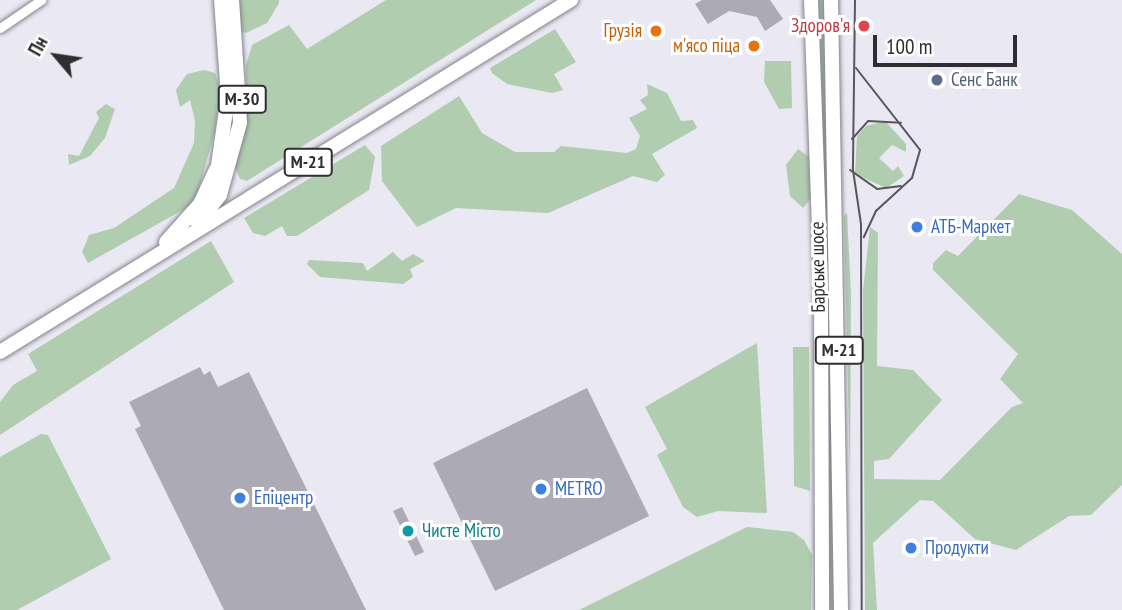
<!DOCTYPE html>
<html>
<head>
<meta charset="utf-8">
<style>
	body { margin:0 }
	#map { position:relative; width:1122px; height:610px; overflow:hidden; background:#e9e8f3; font-family:"PT Sans Narrow",sans-serif }
	div>[style] { position:absolute }
	.green>* { inset:0; background:#b0cdb0 }
	.building>* { inset:0; background:#acabb5 }
	.roads { filter:drop-shadow(0 0 2px #83828c) drop-shadow(0 0 2px #83828c) }
	.minor>* { height:9px; margin:-4.5px; padding:0 4.5px; transform-origin:4.5px; border-radius:4.5px; background:#fff }
	.trunk>* { height:14px; margin:-7px; padding:0 7px; transform-origin:7px; border-radius:7px; background:#fff }
	.tram>* { height:2px; margin:-1px; padding:0 1px; transform-origin:1px; border-radius:1px; background:#57575c }
	.dots>* { width:19px; height:19px; translate:-50% -50%; box-sizing:border-box; border:4px solid #fff; border-radius:50% }
	span { translate:-50% -50%; white-space:nowrap; text-align:center; line-height:1.15; -webkit-text-stroke:6px #fff; paint-order:stroke }
	.shield-label span { padding:2px 5px; background:#fff; border:2px solid; border-radius:5px; -webkit-text-stroke-width:0 }
	.shield-label { font-size:18px; color:#2e2e32; font-weight:700 }
	.health-label { font-size:19px; color:#be3a42 }
	.right { translate:-100% -50%; text-align:right }
	.food-label { font-size:19px; color:#c56008 }
	.service-label { font-size:19px; color:#4e5e75 }
	.left { translate:0 -50%; text-align:left }
	.shop-label { font-size:19px; color:#366cbe }
	.street-label { font-size:19px; color:#2e2e32 }
	.culture-label { font-size:19px; color:#0d838f }
	.north { position:absolute; left:21px; top:21px; width:70px; height:70px; -webkit-text-stroke:5px #fff; paint-order:stroke; rotate:299deg; font-size:19px; font-weight:700; line-height:28px; text-align:center; color:#2e2e32 }
	.north::after { content:''; display:block; margin:auto; width:24px; height:32px; background:#2e2e32; clip-path:polygon(50% 0,100% 100%,50% 72%,0 100%) }
	.scale { position:absolute; left:873px; top:35px; width:144px; height:32px; box-sizing:border-box; border:4px solid #2e2e32; border-top:0; padding-left:9px; font-size:21px; line-height:24px; white-space:nowrap; color:#2e2e32; -webkit-text-stroke:5px #fff; paint-order:stroke }
</style>
</head>
<body>
<div id="map">
	<div class="green">
		<i style="clip-path:polygon(236px 0,279px 0,279px 3px,267px 23px,246px 33px,239px 30px)"></i>
		<i style="clip-path:polygon(386px 0,536px 0,247px 181px,240px 179px,234px 165px,247px 116px,246px 65px,252px 45px,289px 25px,307px 49px)"></i>
		<i style="clip-path:polygon(817px 0,824px 0,832px 191px,835px 610px,827px 610px,827px 292px)"></i>
		<i style="clip-path:polygon(555px 29px,576px 62px,554px 74px,563px 90px,552px 93px,507px 84px,492px 73px,490px 68px)"></i>
		<i style="clip-path:polygon(765px 61px,791px 61px,792px 108px,779px 109px,764px 82px)"></i>
		<i style="clip-path:polygon(204px 70px,215px 73px,220px 89px,215px 131px,197px 196px,188px 207px,88px 263px,82px 252px,89px 235px,114px 228px,174px 188px,194px 143px,195px 121px,190px 100px,180px 107px,176px 90px,187px 74px)"></i>
		<i style="clip-path:polygon(647px 84px,667px 93px,681px 121px,693px 120px,697px 128px,652px 154px,665px 175px,657px 182px,633px 176px,548px 213px,456px 208px,417px 227px,382px 181px,381px 146px,459px 96px,482px 133px,515px 152px,554px 152px,561px 146px,627px 153px,636px 149px,640px 136px,629px 118px,647px 109px,640px 100px,648px 95px)"></i>
		<i style="clip-path:polygon(106px 104px,115px 109px,105px 138px,90px 156px,69px 165px,68px 154px,79px 156px,99px 118px,96px 112px)"></i>
		<i style="clip-path:polygon(885px 121px,906px 144px,906px 152px,892px 145px,879px 158px,893px 171px,898px 166px,904px 176px,886px 188px,855px 174px,857px 136px,866px 126px)"></i>
		<i style="clip-path:polygon(365px 145px,375px 157px,369px 190px,297px 236px,287px 236px,282px 226px,265px 236px,253px 233px,244px 218px)"></i>
		<i style="clip-path:polygon(798px 149px,809px 157px,811px 198px,803px 208px,790px 196px,786px 165px)"></i>
		<i style="clip-path:polygon(1019px 194px,1072px 210px,1122px 254px,1122px 485px,1091px 515px,1069px 516px,1016px 550px,975px 539px,933px 501px,920px 500px,873px 543px,877px 610px,865px 610px,863px 291px,870px 227px,878px 233px,877px 366px,913px 370px,942px 400px,889px 459px,874px 461px,874px 479px,940px 480px,1012px 407px,1023px 403px,1000px 379px,1018px 354px,933px 270px,933px 263px,946px 250px,958px 256px)"></i>
		<i style="clip-path:polygon(847px 213px,851px 293px,850px 475px,844px 216px)"></i>
		<i style="clip-path:polygon(211px 241px,234px 282px,0 435px,0 402px,13px 385px,37px 371px,28px 354px)"></i>
		<i style="clip-path:polygon(393px 252px,402px 261px,413px 254px,425px 261px,410px 269px,413px 277px,403px 284px,320px 277px,307px 264px,309px 260px,363px 263px,367px 271px)"></i>
		<i style="clip-path:polygon(757px 343px,767px 513px,718px 511px,697px 517px,683px 507px,657px 455px,667px 449px,645px 407px)"></i>
		<i style="clip-path:polygon(793px 347px,809px 347px,810px 491px,794px 486px)"></i>
		<i style="clip-path:polygon(41px 434px,48px 435px,111px 559px,17px 610px,0 610px,0 457px)"></i>
		<i style="clip-path:polygon(747px 527px,793px 532px,804px 540px,812px 555px,811px 610px,579px 610px)"></i>
	</div>
	<div class="building">
		<i style="clip-path:polygon(702px 0,770px 0,783px 19px,765px 31px,757px 17px,729px 11px,708px 24px,695px 4px)"></i>
		<i style="clip-path:polygon(200px 367px,204px 375px,210px 371px,218px 387px,249px 372px,366px 610px,224px 610px,135px 429px,141px 426px,129px 402px)"></i>
		<i style="clip-path:polygon(587px 388px,649px 516px,495px 591px,433px 463px)"></i>
		<i style="clip-path:polygon(402px 507px,424px 552px,415px 556px,393px 511px)"></i>
	</div>
	<div class="roads">
		<div class="minor">
			<i style="left:0;top:28px;width:50px;rotate:-34.3deg"></i>
		</div>
		<div class="trunk">
			<i style="left:811px;top:0;width:290px;rotate:88deg"></i>
			<i style="left:821px;top:290px;width:320px;rotate:89.8deg"></i>
			<i style="left:831px;top:0;width:610px;rotate:89.06deg"></i>
			<i style="left:220px;top:195px;width:16px;rotate:-104deg"></i>
			<i style="left:216px;top:179px;width:83px;rotate:-81.7deg"></i>
			<i style="left:228px;top:97px;width:97px;rotate:-94.1deg"></i>
			<i style="left:198px;top:224px;width:36px;rotate:-53deg"></i>
			<i style="left:220px;top:195px;width:75px;rotate:-74.5deg"></i>
			<i style="left:240px;top:123px;width:123px;rotate:-93.7deg"></i>
			<i style="left:166px;top:242px;width:51px;rotate:-48.2deg"></i>
			<i style="left:200px;top:204px;width:38px;rotate:-65deg"></i>
			<i style="left:0;top:352px;width:671px;rotate:-31.65deg"></i>
		</div>
	</div>
	<div class="tram">
		<i style="left:855px;top:0;width:170px;rotate:90.7deg"></i>
		<i style="left:853px;top:170px;width:55px;rotate:81.6deg"></i>
		<i style="left:861px;top:224px;width:386px;rotate:89.9deg"></i>
		<i style="left:856px;top:68px;width:104px;rotate:52deg"></i>
		<i style="left:920px;top:150px;width:29px;rotate:106deg"></i>
		<i style="left:912px;top:178px;width:49px;rotate:137.5deg"></i>
		<i style="left:876px;top:211px;width:29px;rotate:115deg"></i>
		<i style="left:852px;top:139px;width:24px;rotate:-48deg"></i>
		<i style="left:868px;top:121px;width:33px;rotate:3deg"></i>
		<i style="left:850px;top:170px;width:33px;rotate:35deg"></i>
		<i style="left:877px;top:189px;width:24px;rotate:-7deg"></i>
	</div>
	<div class="dots">
		<i style="left:864px;top:26px;background:#e0444e"></i>
		<i style="left:656px;top:31px;background:#e8710a"></i>
		<i style="left:754px;top:46px;background:#e8710a"></i>
		<i style="left:937px;top:80px;background:#5c6f8a"></i>
		<i style="left:917px;top:227px;background:#3f7fe0"></i>
		<i style="left:541px;top:489px;background:#3f7fe0"></i>
		<i style="left:240px;top:498px;background:#3f7fe0"></i>
		<i style="left:408px;top:531px;background:#0f9aa8"></i>
		<i style="left:911px;top:548px;background:#3f7fe0"></i>
	</div>
	<div class="shield-label">
		<span style="left:242px;top:99px">М-30</span>
		<span style="left:308px;top:162px">М-21</span>
		<span style="left:839px;top:350px">М-21</span>
	</div>
	<div class="health-label">
		<span class="right" style="left:850px;top:26px">Здоров'я</span>
	</div>
	<div class="food-label">
		<span class="right" style="left:642px;top:31px">Грузія</span>
		<span class="right" style="left:740px;top:46px">м'ясо піца</span>
	</div>
	<div class="service-label">
		<span class="left" style="left:951px;top:80px">Сенс Банк</span>
	</div>
	<div class="shop-label">
		<span class="left" style="left:931px;top:227px">АТБ-Маркет</span>
		<span class="left" style="left:555px;top:489px">METRO</span>
		<span class="left" style="left:254px;top:498px">Епіцентр</span>
		<span class="left" style="left:925px;top:548px">Продукти</span>
	</div>
	<div class="street-label">
		<span style="left:818px;top:267px;rotate:-91deg">Барське шосе</span>
	</div>
	<div class="culture-label">
		<span class="left" style="left:422px;top:531px">Чисте Місто</span>
	</div>
	<div class="north">Пн</div>
	<div class="scale">100 m</div>
</div>
</body>
</html>
